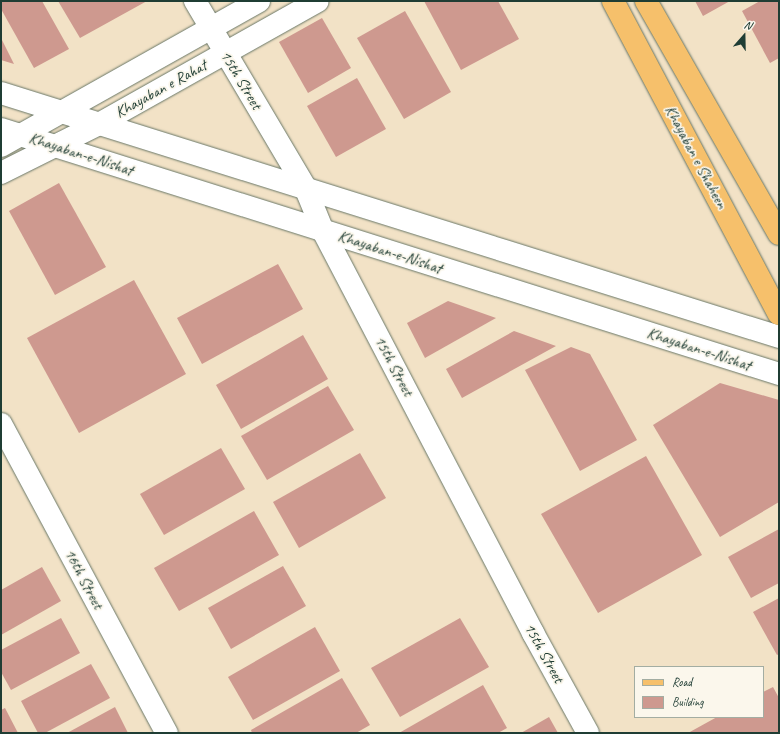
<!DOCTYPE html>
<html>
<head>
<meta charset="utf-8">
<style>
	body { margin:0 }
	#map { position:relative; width:780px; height:734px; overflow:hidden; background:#f2e2c6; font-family:Caveat,sans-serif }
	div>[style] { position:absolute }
	.building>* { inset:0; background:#ce998f }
	.roads { filter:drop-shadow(0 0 1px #697767) drop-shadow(0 0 1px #697767) }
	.minor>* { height:22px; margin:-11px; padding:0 11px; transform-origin:11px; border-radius:11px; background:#fff }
	.major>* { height:22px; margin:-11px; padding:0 11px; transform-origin:11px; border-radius:11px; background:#f6c06b }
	span { translate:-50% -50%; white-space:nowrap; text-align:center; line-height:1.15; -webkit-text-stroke:3.5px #fbf7ec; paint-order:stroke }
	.street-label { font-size:16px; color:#1f3d34 }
	.frame { position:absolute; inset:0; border:2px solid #1f3d34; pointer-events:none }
	.legend { position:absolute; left:634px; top:666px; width:130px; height:52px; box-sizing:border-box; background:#fbf7ec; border:1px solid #a3ada2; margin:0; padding:5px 7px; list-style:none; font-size:12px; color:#1f3d34 }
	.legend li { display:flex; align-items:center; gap:8px; height:20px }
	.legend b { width:20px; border:1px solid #a3ada2 }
	.north { position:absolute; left:724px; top:16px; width:40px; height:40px; -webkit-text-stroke:3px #fbf7ec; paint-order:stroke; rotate:20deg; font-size:11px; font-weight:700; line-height:16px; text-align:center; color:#1f3d34 }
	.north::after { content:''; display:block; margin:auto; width:14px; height:18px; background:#1f3d34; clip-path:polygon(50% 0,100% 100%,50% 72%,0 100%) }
</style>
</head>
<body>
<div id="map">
	<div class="building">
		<i style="clip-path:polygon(1px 1px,42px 1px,69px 49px,34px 68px,1px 9px)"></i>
		<i style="clip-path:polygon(58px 1px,147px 1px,80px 38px)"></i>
		<i style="clip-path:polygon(424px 1px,498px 1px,519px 39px,461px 70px)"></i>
		<i style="clip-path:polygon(695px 1px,730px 1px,703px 16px)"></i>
		<i style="clip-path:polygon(760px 1px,779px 1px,779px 58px,770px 63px,742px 11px)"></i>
		<i style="clip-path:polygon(405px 11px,451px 92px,404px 119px,357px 38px)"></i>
		<i style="clip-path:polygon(322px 18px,351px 68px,308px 93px,279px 42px)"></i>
		<i style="clip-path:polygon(1px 38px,14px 64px,1px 60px)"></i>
		<i style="clip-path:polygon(357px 78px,386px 129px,336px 157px,307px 106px)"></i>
		<i style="clip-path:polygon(59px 183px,106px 267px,55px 295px,9px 211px)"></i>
		<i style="clip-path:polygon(278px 264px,303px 309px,202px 364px,177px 318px)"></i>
		<i style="clip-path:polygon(134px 280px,186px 374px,79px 433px,27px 338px)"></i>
		<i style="clip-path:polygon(448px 301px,496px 318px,425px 358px,407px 323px)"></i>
		<i style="clip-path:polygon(514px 331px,556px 346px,462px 398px,446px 369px)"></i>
		<i style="clip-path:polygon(303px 335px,328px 379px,241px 429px,216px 385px)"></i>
		<i style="clip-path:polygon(571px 347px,590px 354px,637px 440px,580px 471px,525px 370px)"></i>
		<i style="clip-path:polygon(720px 383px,779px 400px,779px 502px,720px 537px,653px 425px)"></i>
		<i style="clip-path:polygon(328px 386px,354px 430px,267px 480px,241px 436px)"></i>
		<i style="clip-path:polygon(221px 448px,245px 489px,164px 535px,140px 494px)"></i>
		<i style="clip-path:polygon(360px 453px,386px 498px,299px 548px,273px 502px)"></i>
		<i style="clip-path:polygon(646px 456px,702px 555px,598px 613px,541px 514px)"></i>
		<i style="clip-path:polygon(254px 511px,279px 555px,179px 611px,154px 568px)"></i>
		<i style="clip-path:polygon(779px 529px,779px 583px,751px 598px,728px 557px)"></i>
		<i style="clip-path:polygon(283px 566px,306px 606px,231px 649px,208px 608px)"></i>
		<i style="clip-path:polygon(42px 567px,61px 601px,1px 635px,1px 590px)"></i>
		<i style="clip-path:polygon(779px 598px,779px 654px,777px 655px,753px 612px)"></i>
		<i style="clip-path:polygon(61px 618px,80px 653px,11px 690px,1px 672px,1px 650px)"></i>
		<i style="clip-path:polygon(460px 618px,489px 667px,400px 717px,371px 668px)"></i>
		<i style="clip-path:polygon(315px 627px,340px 671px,253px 720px,228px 677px)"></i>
		<i style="clip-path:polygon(91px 664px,110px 698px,45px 733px,38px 733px,21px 701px)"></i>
		<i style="clip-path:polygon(342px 678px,370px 725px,356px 733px,252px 733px,251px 730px)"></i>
		<i style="clip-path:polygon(483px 685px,507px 728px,498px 733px,399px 733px)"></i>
		<i style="clip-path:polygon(773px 687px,779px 698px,779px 733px,688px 733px,717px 717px,763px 717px,763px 692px)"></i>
		<i style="clip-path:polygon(115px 707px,128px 733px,67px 733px)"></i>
		<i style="clip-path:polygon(5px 708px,18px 733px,1px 733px,1px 710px)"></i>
		<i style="clip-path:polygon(549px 717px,558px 733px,521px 733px)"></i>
	</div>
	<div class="roads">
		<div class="minor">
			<i style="left:195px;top:1px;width:216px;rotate:59.4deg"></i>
			<i style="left:305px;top:187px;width:48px;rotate:67.8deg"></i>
			<i style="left:323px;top:231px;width:454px;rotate:62.4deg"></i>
			<i style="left:533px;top:633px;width:114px;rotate:61.2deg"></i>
			<i style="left:1px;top:93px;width:815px;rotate:17.41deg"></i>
			<i style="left:1px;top:129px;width:816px;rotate:17.48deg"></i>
			<i style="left:1px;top:146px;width:296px;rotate:-29.3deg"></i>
			<i style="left:1px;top:173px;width:107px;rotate:-26.6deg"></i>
			<i style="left:97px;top:125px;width:253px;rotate:-29.3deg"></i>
			<i style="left:1px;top:424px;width:351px;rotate:61.8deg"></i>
		</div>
		<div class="major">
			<i style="left:613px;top:1px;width:354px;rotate:62.1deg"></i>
			<i style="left:646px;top:1px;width:268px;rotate:60.3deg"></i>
		</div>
	</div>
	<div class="street-label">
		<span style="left:241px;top:80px;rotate:59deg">15th Street</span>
		<span style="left:161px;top:89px;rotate:-29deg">Khayaban e Rahat</span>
		<span style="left:81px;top:154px;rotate:18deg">Khayaban-e-Nishat</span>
		<span style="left:696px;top:157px;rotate:62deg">Khayaban e Shaheen</span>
		<span style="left:390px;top:252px;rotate:18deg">Khayaban-e-Nishat</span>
		<span style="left:699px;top:349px;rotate:18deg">Khayaban-e-Nishat</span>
		<span style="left:394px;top:366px;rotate:62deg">15th Street</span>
		<span style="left:84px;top:579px;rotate:62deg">16th Street</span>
		<span style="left:544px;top:653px;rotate:61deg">15th Street</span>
	</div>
	<div class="frame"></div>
	<ul class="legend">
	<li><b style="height:5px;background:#f6c06b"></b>Road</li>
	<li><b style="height:11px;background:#ce998f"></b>Building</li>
	</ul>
	<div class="north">N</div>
</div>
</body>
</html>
